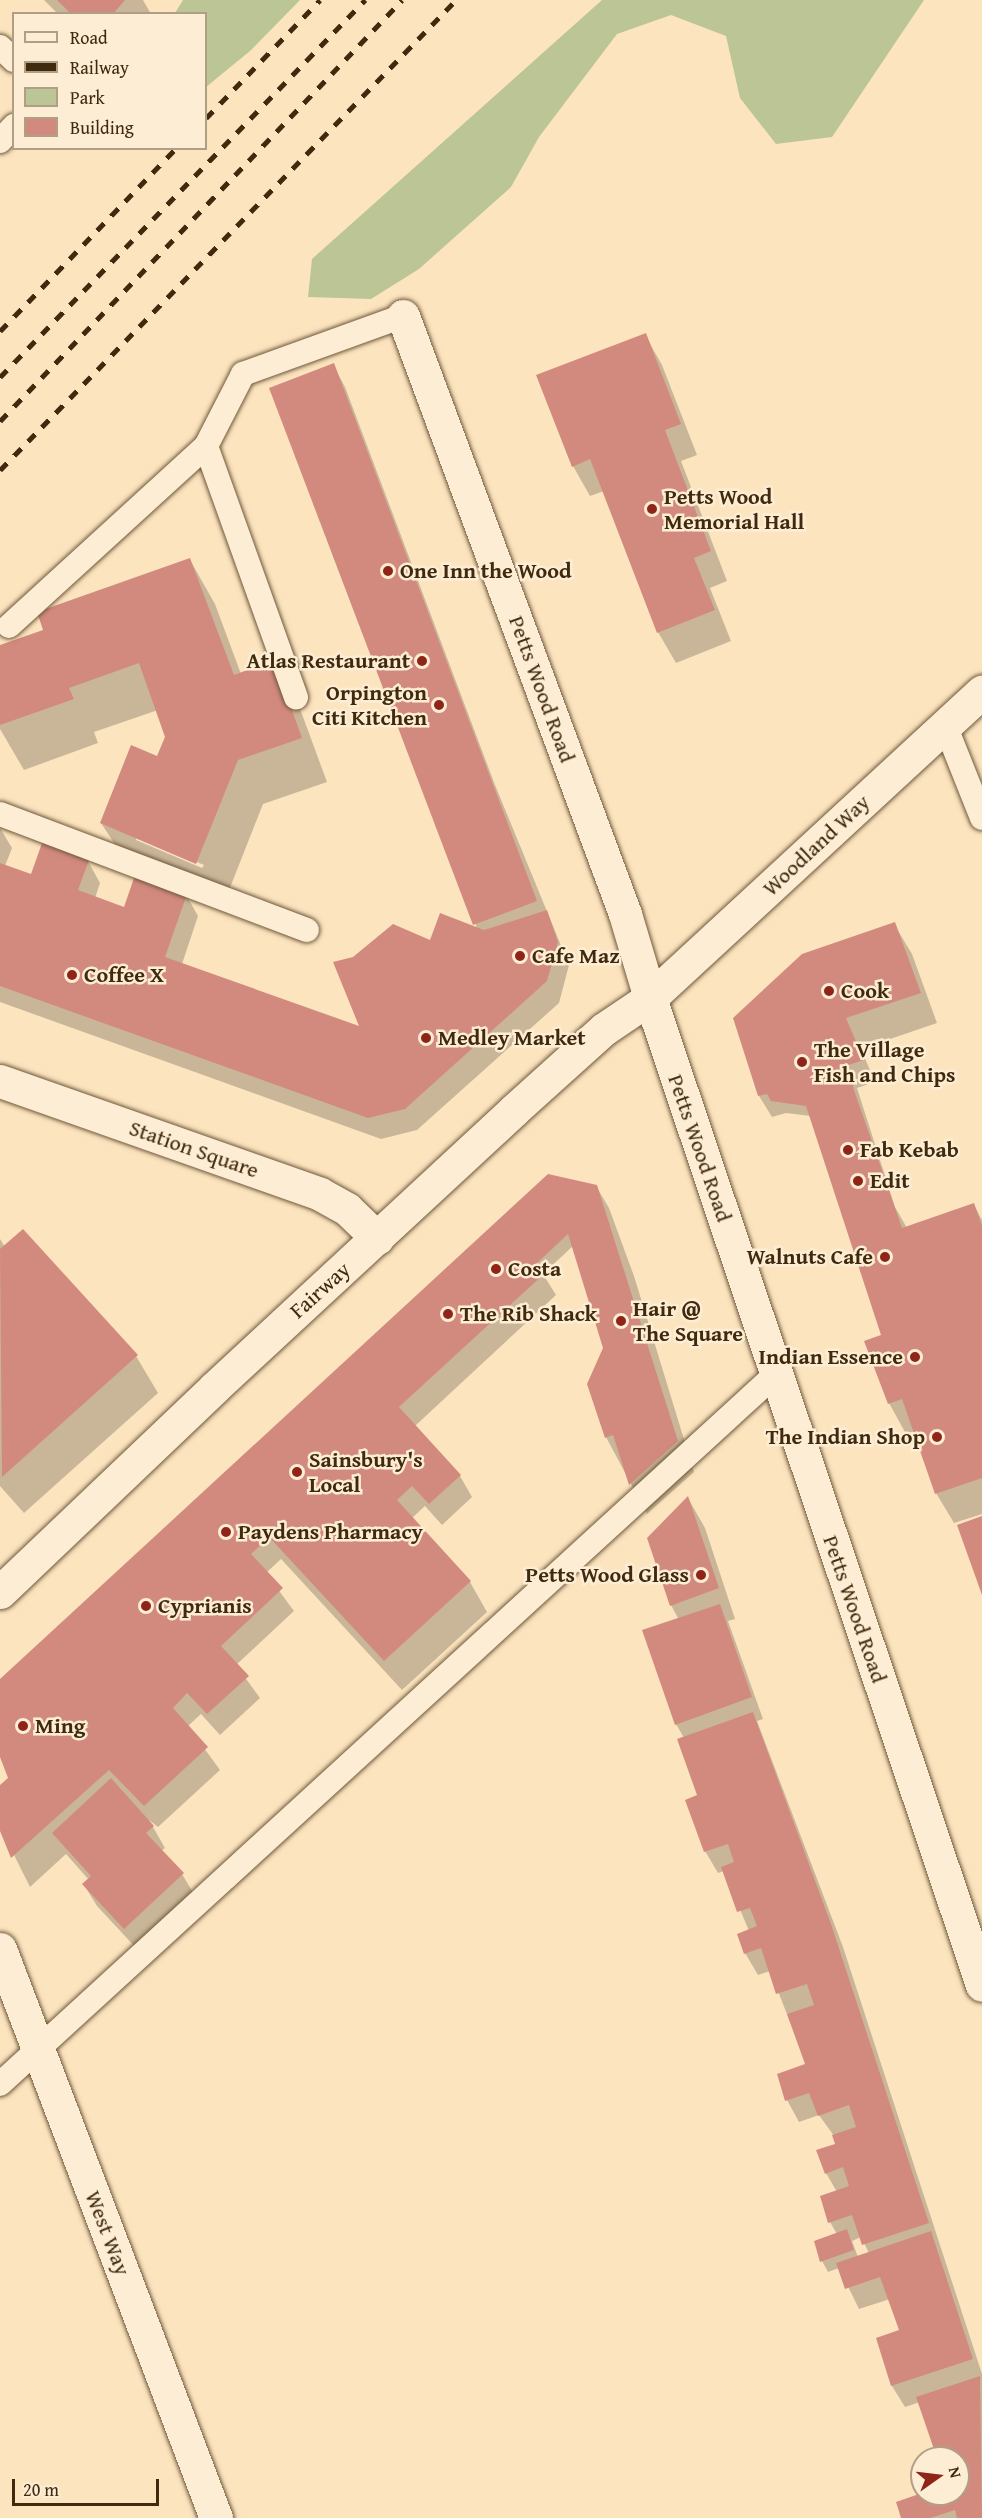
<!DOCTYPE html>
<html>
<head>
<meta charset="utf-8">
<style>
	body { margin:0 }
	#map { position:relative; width:982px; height:2518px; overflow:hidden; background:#fce4bf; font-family:"Gentium Book Plus",serif }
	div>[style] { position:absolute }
	.green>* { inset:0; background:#bbc595 }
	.shadow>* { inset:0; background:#0003 }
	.building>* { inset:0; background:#d28a7f }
	.roads { filter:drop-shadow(0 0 2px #6f583a) drop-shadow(0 0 2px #6f583a) }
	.lane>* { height:24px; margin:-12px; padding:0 12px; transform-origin:12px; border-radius:12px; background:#fdedd5 }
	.street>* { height:33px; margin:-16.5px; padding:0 16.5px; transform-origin:16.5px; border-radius:16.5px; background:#fdedd5 }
	.secondary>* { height:33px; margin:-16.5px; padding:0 16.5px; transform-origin:16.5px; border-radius:16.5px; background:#fdedd5 }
	.rail>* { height:4.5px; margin-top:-2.25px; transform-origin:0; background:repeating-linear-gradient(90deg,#402a0d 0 10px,transparent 0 20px) }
	.dots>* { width:16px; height:16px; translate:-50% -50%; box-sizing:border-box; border:3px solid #fdedd5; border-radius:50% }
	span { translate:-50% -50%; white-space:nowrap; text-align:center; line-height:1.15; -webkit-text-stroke:5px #fdedd5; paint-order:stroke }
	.poi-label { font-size:22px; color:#402a0d; font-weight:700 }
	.left { translate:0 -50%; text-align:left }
	.right { translate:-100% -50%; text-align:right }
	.street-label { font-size:22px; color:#402a0d }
	.legend { position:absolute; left:12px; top:12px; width:195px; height:138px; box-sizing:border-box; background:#fdedd5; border:2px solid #b19f85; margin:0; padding:8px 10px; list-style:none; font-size:18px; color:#402a0d }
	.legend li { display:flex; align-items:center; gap:12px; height:30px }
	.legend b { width:30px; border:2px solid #b19f85 }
	.north { position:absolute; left:910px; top:2446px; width:60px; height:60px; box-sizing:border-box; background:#fdedd5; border:2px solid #b19f85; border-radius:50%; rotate:76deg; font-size:16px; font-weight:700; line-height:24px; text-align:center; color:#402a0d }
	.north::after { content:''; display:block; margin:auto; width:21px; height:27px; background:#8f2418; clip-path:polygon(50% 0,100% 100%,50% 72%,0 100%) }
	.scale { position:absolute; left:12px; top:2479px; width:147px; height:27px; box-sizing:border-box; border:3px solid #402a0d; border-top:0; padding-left:8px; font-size:18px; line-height:21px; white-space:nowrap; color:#402a0d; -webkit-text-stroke:4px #fdedd5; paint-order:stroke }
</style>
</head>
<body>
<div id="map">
	<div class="green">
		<i style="clip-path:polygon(183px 0,300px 0,250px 51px,206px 87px,206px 14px,175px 13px)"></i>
		<i style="clip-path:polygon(602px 0,924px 0,832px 137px,776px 144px,740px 98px,726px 36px,671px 15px,617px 34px,539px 137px,511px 187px,419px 269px,371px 299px,308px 297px,312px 259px)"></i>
	</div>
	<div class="shadow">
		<i style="clip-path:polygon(44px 0,143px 0,151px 14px,58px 14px)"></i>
		<i style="clip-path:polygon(645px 335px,662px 365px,697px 455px,681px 461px,727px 581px,710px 588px,731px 641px,676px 663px,658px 632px,604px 491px,590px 496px,573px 466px)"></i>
		<i style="clip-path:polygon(evenodd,333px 365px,345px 387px,495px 785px,569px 965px,559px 1003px,417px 1130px,381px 1139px,0 1002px,0 828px,12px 848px,5px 866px,32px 876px,88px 861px,100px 883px,95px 898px,125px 909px,136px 877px,101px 823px,158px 758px,167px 737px,158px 710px,94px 732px,98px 743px,24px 770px,0 729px,0 647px,45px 631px,190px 560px,215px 604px,241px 674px,299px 706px,327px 782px,263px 804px,222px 908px,184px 891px,198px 916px,182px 964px,362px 1029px,431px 942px,477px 929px,333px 365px,136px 837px,204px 865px,202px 868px,136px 840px,136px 837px)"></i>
		<i style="clip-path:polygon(894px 924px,912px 954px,937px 1023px,861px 1049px,875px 1082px,857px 1088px,895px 1207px,907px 1228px,974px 1205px,982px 1220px,982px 1514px,954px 1523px,936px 1493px,915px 1431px,906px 1434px,889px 1403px,883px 1336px,811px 1116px,786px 1113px,772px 1117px,759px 1096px)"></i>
		<i style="clip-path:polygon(596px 1186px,609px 1208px,634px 1276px,694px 1472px,647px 1514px,606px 1437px,604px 1348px,573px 1246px,543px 1274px,556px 1295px,415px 1426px,460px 1476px,472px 1497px,442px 1525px,425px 1506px,412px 1518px,470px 1582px,487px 1612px,402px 1690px,281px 1559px,266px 1573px,294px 1611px,236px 1665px,260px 1698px,220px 1735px,201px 1714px,188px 1726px,220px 1770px,158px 1827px,149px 1820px,165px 1848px,161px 1851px,182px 1874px,195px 1896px,137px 1949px,97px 1906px,84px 1885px,89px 1880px,66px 1854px,30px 1887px,0 1827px,0 1788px,10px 1778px,0 1753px,0 1681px)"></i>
		<i style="clip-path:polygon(0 1239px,5px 1247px,136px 1356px,158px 1393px,24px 1513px,0 1486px)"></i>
		<i style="clip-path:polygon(evenodd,688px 1498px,705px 1528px,735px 1619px,728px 1621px,763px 1719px,757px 1721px,843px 1947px,982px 2374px,982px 2518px,903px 2518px,958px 2494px,958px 2458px,938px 2458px,920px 2402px,905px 2407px,892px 2386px,877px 2339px,901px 2331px,890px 2299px,859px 2309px,839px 2268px,828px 2272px,822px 2261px,837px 2234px,830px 2222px,837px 2192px,826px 2173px,837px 2145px,834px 2136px,819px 2115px,799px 2122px,787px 2100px,807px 2065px,770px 1971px,758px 1975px,745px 1953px,749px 1931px,724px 1871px,718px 1873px,705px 1851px,699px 1796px,684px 1738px,676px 1724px,679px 1620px,671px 1605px,688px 1498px,861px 2237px,869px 2253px,858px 2257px,852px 2241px,861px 2237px)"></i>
	</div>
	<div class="building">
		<i style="clip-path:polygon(57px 0,125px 0,113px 14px,71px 14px)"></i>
		<i style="clip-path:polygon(646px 333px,681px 424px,665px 430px,711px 551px,694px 558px,715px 610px,657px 633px,590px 459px,572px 467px,536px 375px)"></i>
		<i style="clip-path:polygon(334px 363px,537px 901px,473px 925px,269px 388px)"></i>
		<i style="clip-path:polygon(190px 558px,234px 675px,274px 660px,302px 738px,238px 760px,196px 864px,100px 823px,131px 745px,157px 756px,165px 737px,139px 663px,69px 688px,74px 699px,0 725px,0 645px,43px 630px,37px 612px)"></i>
		<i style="clip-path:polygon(42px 843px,89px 860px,78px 890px,124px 907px,135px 875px,187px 894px,165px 957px,359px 1026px,333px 962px,353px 957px,393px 924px,430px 940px,440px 913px,484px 930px,547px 910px,558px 942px,547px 981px,405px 1109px,368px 1118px,0 986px,0 863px,31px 874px)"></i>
		<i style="clip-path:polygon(895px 922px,921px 993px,846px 1018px,864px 1060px,848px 1065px,854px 1090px,902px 1228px,974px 1203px,982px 1226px,982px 1478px,935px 1494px,902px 1399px,888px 1404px,864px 1341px,881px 1335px,806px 1106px,771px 1101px,767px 1094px,758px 1096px,733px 1018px,802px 954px)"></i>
		<i style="clip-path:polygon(548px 1174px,597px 1185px,678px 1441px,629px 1485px,613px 1435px,605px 1438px,587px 1384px,603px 1348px,568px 1234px,536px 1264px,545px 1273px,399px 1407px,461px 1475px,429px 1504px,412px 1486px,397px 1500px,471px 1581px,384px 1661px,269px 1537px,251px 1554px,283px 1588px,221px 1646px,249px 1676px,207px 1714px,187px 1693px,173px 1708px,208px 1747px,144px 1806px,109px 1770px,11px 1858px,0 1831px,0 1785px,8px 1778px,0 1757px,0 1679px)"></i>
		<i style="clip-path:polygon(23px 1229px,138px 1355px,2px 1477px,0 1249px)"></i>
		<i style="clip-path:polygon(688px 1496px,719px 1588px,670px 1606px,647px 1538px)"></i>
		<i style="clip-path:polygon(982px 1516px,982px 1595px,957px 1525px)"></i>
		<i style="clip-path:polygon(720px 1604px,752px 1697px,675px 1725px,642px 1630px)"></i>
		<i style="clip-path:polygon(753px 1712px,831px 1924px,929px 2223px,862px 2245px,852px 2215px,828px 2223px,820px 2196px,849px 2186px,843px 2167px,825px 2174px,816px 2150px,835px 2144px,832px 2135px,856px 2127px,849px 2105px,818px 2116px,809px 2093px,785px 2101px,777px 2074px,805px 2064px,787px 2014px,814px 2005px,807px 1984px,776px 1994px,761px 1948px,744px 1954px,737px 1934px,757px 1926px,750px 1908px,737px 1912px,721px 1867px,734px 1862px,728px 1844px,704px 1852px,685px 1800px,697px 1795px,677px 1739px)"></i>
		<i style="clip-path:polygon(111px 1778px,154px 1826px,146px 1833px,184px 1873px,124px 1929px,82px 1884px,91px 1876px,52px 1833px)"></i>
		<i style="clip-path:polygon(847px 2229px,854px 2250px,820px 2262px,814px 2241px)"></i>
		<i style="clip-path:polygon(931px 2231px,973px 2359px,891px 2386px,876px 2338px,899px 2330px,880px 2277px,845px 2289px,836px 2263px)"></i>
		<i style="clip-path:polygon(980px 2376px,982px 2518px,957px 2518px,955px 2510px,930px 2518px,901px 2518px,896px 2502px,922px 2493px,958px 2494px,958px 2458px,937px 2458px,916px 2397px)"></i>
	</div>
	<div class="roads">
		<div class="lane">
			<i style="left:0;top:47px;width:19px;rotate:43deg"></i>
			<i style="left:0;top:141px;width:21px;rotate:-47deg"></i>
			<i style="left:206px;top:446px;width:267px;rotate:70.3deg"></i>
			<i style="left:9px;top:626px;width:267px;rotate:-42.4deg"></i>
			<i style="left:206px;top:446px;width:81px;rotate:-62.8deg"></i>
			<i style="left:243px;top:374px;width:170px;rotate:-19.9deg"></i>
			<i style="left:945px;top:725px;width:100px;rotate:68.3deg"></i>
			<i style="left:0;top:814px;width:328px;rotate:20.7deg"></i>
			<i style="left:0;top:2084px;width:1052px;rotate:-42.46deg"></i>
		</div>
		<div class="street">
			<i style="left:403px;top:316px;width:638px;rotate:69.63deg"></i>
			<i style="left:625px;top:914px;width:88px;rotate:73.4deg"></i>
			<i style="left:650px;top:998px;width:452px;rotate:-42.7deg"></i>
			<i style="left:0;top:1081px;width:339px;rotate:19.4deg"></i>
			<i style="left:320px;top:1194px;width:31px;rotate:29deg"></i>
			<i style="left:347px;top:1209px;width:42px;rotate:44deg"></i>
			<i style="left:0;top:1949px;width:609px;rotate:69.21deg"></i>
		</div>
		<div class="secondary">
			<i style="left:0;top:1592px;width:296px;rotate:-43.6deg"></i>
			<i style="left:214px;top:1388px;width:409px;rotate:-42.8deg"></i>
			<i style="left:514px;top:1110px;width:121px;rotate:-42deg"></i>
			<i style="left:604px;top:1029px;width:55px;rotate:-34deg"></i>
			<i style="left:650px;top:998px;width:1041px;rotate:71.41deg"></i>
		</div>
	</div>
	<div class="rail">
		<i style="left:206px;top:118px;width:164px;rotate:-46deg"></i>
		<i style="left:0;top:331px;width:254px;rotate:-46.1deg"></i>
		<i style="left:0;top:377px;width:525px;rotate:-45.93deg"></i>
		<i style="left:0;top:421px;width:582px;rotate:-46.32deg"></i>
		<i style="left:0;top:470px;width:655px;rotate:-45.87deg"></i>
	</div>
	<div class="dots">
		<i style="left:652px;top:509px;background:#8f2418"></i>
		<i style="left:388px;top:571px;background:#8f2418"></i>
		<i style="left:422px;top:661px;background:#8f2418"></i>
		<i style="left:439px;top:705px;background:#8f2418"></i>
		<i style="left:520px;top:956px;background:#8f2418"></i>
		<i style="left:72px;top:975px;background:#8f2418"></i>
		<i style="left:829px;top:991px;background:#8f2418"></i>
		<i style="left:426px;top:1038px;background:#8f2418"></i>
		<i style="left:802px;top:1062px;background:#8f2418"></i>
		<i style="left:848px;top:1150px;background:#8f2418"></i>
		<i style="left:858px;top:1181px;background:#8f2418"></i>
		<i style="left:885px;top:1257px;background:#8f2418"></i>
		<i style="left:496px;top:1269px;background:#8f2418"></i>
		<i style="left:448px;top:1314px;background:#8f2418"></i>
		<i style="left:621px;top:1321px;background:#8f2418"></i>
		<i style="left:915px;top:1357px;background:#8f2418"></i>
		<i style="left:937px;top:1437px;background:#8f2418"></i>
		<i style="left:297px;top:1472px;background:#8f2418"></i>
		<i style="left:226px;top:1532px;background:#8f2418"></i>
		<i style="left:701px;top:1575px;background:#8f2418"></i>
		<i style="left:146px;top:1606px;background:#8f2418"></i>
		<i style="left:23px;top:1726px;background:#8f2418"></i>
	</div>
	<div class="poi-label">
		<span class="left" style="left:664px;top:509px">Petts Wood<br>Memorial Hall</span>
		<span class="left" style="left:400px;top:571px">One Inn the Wood</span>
		<span class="right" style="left:410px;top:661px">Atlas Restaurant</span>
		<span class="right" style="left:427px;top:705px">Orpington<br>Citi Kitchen</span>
		<span class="left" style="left:532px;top:956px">Cafe Maz</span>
		<span class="left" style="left:84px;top:975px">Coffee X</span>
		<span class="left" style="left:841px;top:991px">Cook</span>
		<span class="left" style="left:438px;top:1038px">Medley Market</span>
		<span class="left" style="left:814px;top:1062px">The Village<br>Fish and Chips</span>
		<span class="left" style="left:860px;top:1150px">Fab Kebab</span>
		<span class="left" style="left:870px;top:1181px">Edit</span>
		<span class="right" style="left:873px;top:1257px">Walnuts Cafe</span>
		<span class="left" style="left:508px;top:1269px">Costa</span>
		<span class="left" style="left:633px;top:1321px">Hair @<br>The Square</span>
		<span class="left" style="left:460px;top:1314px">The Rib Shack</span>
		<span class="right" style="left:903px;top:1357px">Indian Essence</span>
		<span class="right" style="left:925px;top:1437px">The Indian Shop</span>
		<span class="left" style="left:309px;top:1472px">Sainsbury's<br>Local</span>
		<span class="left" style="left:238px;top:1532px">Paydens Pharmacy</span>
		<span class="right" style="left:689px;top:1575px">Petts Wood Glass</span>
		<span class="left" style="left:158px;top:1606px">Cyprianis</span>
		<span class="left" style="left:35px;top:1726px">Ming</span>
	</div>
	<div class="street-label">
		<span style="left:542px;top:689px;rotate:70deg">Petts Wood Road</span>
		<span style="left:816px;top:845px;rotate:-43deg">Woodland Way</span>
		<span style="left:700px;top:1148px;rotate:71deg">Petts Wood Road</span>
		<span style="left:194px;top:1149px;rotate:19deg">Station Square</span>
		<span style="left:320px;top:1290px;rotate:-42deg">Fairway</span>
		<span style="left:855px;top:1609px;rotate:71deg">Petts Wood Road</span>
		<span style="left:108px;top:2233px;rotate:69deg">West Way</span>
	</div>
	<ul class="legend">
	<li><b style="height:8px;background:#fdedd5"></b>Road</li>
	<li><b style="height:8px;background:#402a0d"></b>Railway</li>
	<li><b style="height:16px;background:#bbc595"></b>Park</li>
	<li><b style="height:16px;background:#d28a7f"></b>Building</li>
	</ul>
	<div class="north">N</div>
	<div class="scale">20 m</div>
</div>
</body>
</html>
